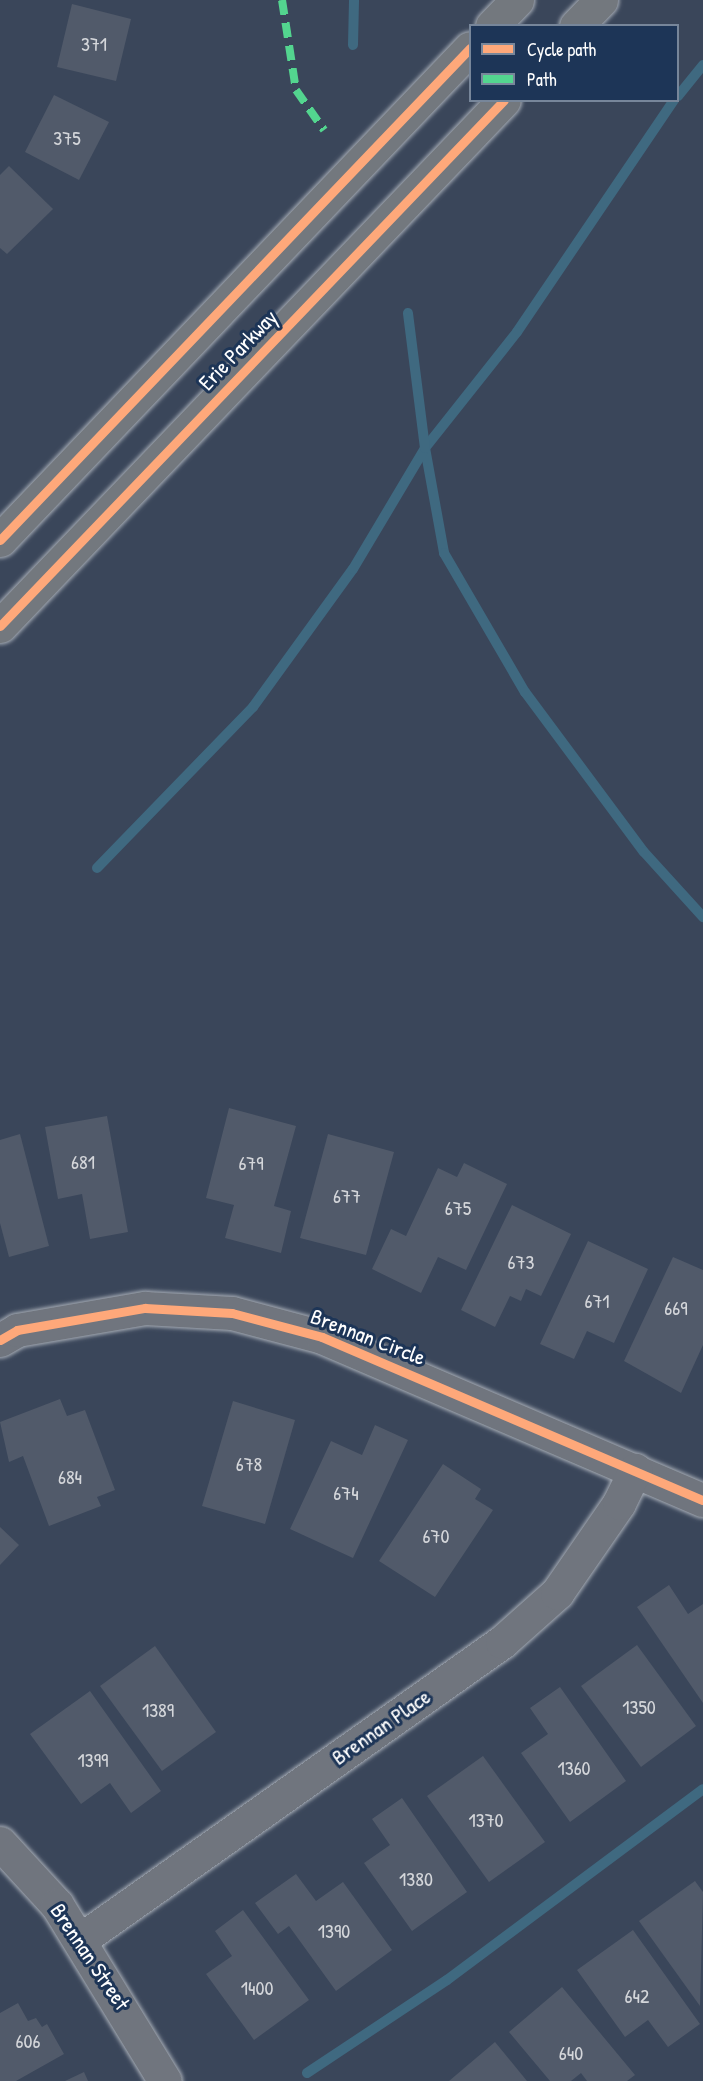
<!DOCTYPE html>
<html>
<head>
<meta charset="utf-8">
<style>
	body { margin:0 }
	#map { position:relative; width:703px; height:2081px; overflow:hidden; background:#3a465a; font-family:"Patrick Hand",sans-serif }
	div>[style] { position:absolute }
	.stream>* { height:10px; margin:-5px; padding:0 5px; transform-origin:5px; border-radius:5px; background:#3f6980 }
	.building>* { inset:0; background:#515a6a }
	.roads { filter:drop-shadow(0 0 2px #a6acb5) drop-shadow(0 0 2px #a6acb5) }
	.minor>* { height:33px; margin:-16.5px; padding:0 16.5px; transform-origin:16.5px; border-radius:16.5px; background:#70757e }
	.major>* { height:33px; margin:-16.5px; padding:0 16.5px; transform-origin:16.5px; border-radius:16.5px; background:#73787e }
	.quiet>* { height:8px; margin-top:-4px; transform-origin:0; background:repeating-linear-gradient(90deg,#53d58f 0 15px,transparent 0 23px) }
	.cycleway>* { height:9px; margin:-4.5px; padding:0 4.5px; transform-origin:4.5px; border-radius:4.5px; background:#fea87a }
	span { translate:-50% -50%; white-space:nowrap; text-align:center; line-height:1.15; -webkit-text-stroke:6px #1d3557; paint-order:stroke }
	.number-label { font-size:20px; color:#d4d6da }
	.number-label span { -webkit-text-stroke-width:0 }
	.street-label { font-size:22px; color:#fff }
	.legend { position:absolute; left:469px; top:24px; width:210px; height:78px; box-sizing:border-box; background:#1d3557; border:2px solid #77869a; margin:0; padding:8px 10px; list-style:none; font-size:18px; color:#fff }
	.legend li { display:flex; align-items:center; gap:12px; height:30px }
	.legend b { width:30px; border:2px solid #77869a }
</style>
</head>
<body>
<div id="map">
	<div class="stream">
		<i style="left:353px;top:45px;width:45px;rotate:-88.7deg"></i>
		<i style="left:678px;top:96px;width:40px;rotate:-51deg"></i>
		<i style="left:674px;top:100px;width:280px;rotate:124.1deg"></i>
		<i style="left:517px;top:332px;width:148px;rotate:128.4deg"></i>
		<i style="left:425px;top:448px;width:107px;rotate:79.7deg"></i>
		<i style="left:444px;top:553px;width:161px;rotate:59.8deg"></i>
		<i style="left:525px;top:692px;width:199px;rotate:53.4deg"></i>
		<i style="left:644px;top:852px;width:88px;rotate:47.8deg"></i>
		<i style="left:97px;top:868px;width:224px;rotate:-45.9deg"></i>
		<i style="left:253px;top:707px;width:170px;rotate:-54.1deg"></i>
		<i style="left:353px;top:569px;width:141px;rotate:-59.2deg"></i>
		<i style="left:425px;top:448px;width:136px;rotate:-97.2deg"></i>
		<i style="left:307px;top:2073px;width:168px;rotate:-33.6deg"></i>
		<i style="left:447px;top:1980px;width:319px;rotate:-36.7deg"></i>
	</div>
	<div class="building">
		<i style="clip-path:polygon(72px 4px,131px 19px,116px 81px,57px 67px)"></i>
		<i style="clip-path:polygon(54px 95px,109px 122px,79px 180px,25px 152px)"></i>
		<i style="clip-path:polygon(9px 166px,53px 209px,7px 254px,0 248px,0 175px)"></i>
		<i style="clip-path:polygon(229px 1108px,296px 1126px,274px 1206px,291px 1211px,281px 1253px,225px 1238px,234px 1205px,206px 1198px)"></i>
		<i style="clip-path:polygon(107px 1116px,128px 1232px,90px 1239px,82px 1194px,58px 1199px,45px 1127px)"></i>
		<i style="clip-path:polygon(20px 1134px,49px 1246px,9px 1257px,0 1223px,0 1140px)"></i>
		<i style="clip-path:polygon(328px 1134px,394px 1152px,366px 1255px,300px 1238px)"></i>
		<i style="clip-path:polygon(464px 1163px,507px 1184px,466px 1270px,438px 1257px,421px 1293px,372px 1269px,391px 1229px,406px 1236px,438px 1168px,457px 1177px)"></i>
		<i style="clip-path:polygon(512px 1205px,571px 1234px,541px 1296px,526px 1289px,521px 1301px,510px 1296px,495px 1327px,461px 1310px)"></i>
		<i style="clip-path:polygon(588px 1241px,648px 1269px,614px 1343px,587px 1331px,574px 1359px,540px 1344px)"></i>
		<i style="clip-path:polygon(673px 1257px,703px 1270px,703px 1345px,681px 1393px,624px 1361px)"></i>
		<i style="clip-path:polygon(60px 1399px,67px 1416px,85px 1410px,115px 1490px,97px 1497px,101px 1506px,49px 1526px,23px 1456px,9px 1462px,0 1422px)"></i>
		<i style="clip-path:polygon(233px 1401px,295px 1420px,265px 1524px,202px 1506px)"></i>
		<i style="clip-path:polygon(375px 1425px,408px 1440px,353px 1558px,290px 1529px,331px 1441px,362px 1455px)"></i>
		<i style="clip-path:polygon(443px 1464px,481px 1489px,475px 1499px,493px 1510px,435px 1597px,379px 1561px)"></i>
		<i style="clip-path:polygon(0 1527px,19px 1545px,0 1565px)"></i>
		<i style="clip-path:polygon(669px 1585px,688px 1614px,703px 1604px,703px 1703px,637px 1607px)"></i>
		<i style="clip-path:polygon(637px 1645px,696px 1726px,641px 1767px,581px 1686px)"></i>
		<i style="clip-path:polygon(155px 1646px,216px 1732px,162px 1771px,100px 1686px)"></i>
		<i style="clip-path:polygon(560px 1687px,626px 1781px,570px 1822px,521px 1753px,548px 1734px,530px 1708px)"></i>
		<i style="clip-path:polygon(90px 1691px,161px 1791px,131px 1813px,110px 1783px,81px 1804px,30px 1734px)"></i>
		<i style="clip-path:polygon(483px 1756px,545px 1842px,489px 1882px,427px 1796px)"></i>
		<i style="clip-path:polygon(402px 1798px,467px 1892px,412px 1931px,364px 1863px,390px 1845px,372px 1819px)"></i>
		<i style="clip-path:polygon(296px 1874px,316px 1901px,343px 1882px,392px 1950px,336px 1991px,289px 1926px,278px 1934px,255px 1903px)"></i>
		<i style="clip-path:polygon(695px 1881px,703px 1892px,700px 2006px,639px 1921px)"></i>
		<i style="clip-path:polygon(243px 1910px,309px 2000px,254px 2040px,206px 1974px,232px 1956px,215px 1931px)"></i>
		<i style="clip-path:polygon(633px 1930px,700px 2024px,668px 2047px,648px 2020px,625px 2037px,577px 1970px)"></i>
		<i style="clip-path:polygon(562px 1987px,635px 2075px,627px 2081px,587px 2081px,581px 2073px,571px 2081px,550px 2081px,509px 2032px)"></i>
		<i style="clip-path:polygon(18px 2003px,28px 2021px,36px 2018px,42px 2027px,47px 2024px,64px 2054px,16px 2081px,0 2081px,0 2013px)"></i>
		<i style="clip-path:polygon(495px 2042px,527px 2081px,449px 2081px)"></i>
		<i style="clip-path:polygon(84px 2072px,88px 2081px,65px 2081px)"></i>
	</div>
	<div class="roads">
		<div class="minor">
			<i style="left:0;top:1340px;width:20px;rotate:-30deg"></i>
			<i style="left:17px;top:1330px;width:130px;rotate:-9.8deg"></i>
			<i style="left:145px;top:1308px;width:87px;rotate:3.3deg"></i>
			<i style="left:232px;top:1313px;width:93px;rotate:14.9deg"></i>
			<i style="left:322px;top:1337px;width:414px;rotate:23.2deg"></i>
			<i style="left:0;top:1843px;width:84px;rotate:47.4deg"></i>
			<i style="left:57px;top:1905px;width:206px;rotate:58.5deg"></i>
			<i style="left:80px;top:1940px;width:517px;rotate:-35.23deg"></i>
			<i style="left:502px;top:1642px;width:74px;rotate:-41.7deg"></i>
			<i style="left:557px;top:1593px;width:109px;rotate:-55.4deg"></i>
			<i style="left:619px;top:1503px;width:37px;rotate:-64deg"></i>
		</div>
		<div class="major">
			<i style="left:492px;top:26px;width:36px;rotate:-46deg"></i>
			<i style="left:576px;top:26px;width:36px;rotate:-46deg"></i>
			<i style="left:0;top:540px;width:680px;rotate:-46.31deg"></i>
			<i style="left:0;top:626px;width:728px;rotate:-46.22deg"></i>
		</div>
	</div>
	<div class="quiet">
		<i style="left:282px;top:0;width:91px;rotate:81.2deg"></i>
		<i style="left:296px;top:90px;width:49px;rotate:55deg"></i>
	</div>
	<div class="cycleway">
		<i style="left:0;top:540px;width:680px;rotate:-46.31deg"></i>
		<i style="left:0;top:626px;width:728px;rotate:-46.22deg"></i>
		<i style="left:0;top:1340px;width:20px;rotate:-30deg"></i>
		<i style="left:17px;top:1330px;width:130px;rotate:-9.8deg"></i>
		<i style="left:145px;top:1308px;width:87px;rotate:3.3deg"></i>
		<i style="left:232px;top:1313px;width:93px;rotate:14.9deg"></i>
		<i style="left:322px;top:1337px;width:414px;rotate:23.2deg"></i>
	</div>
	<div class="number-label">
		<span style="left:94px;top:43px">371</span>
		<span style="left:67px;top:137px">375</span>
		<span style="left:83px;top:1161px">681</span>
		<span style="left:251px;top:1162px">679</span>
		<span style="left:347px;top:1195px">677</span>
		<span style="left:458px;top:1207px">675</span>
		<span style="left:521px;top:1261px">673</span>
		<span style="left:597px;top:1300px">671</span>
		<span style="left:676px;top:1307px">669</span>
		<span style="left:249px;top:1463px">678</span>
		<span style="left:70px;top:1476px">684</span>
		<span style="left:346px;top:1492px">674</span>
		<span style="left:436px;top:1535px">670</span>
		<span style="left:639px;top:1706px">1350</span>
		<span style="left:158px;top:1709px">1389</span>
		<span style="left:93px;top:1759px">1399</span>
		<span style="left:574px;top:1767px">1360</span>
		<span style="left:486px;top:1819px">1370</span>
		<span style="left:416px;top:1878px">1380</span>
		<span style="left:334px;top:1930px">1390</span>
		<span style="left:257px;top:1987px">1400</span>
		<span style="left:637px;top:1995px">642</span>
		<span style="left:28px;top:2040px">606</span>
		<span style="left:571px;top:2052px">640</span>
	</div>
	<div class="street-label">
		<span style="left:238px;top:350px;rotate:-46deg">Erie Parkway</span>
		<span style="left:368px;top:1337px;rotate:21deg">Brennan Circle</span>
		<span style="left:381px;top:1727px;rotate:-35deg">Brennan Place</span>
		<span style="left:90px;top:1957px;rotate:56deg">Brennan Street</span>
	</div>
	<ul class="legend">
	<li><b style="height:8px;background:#fea87a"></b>Cycle path</li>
	<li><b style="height:8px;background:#53d58f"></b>Path</li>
	</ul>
</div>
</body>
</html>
